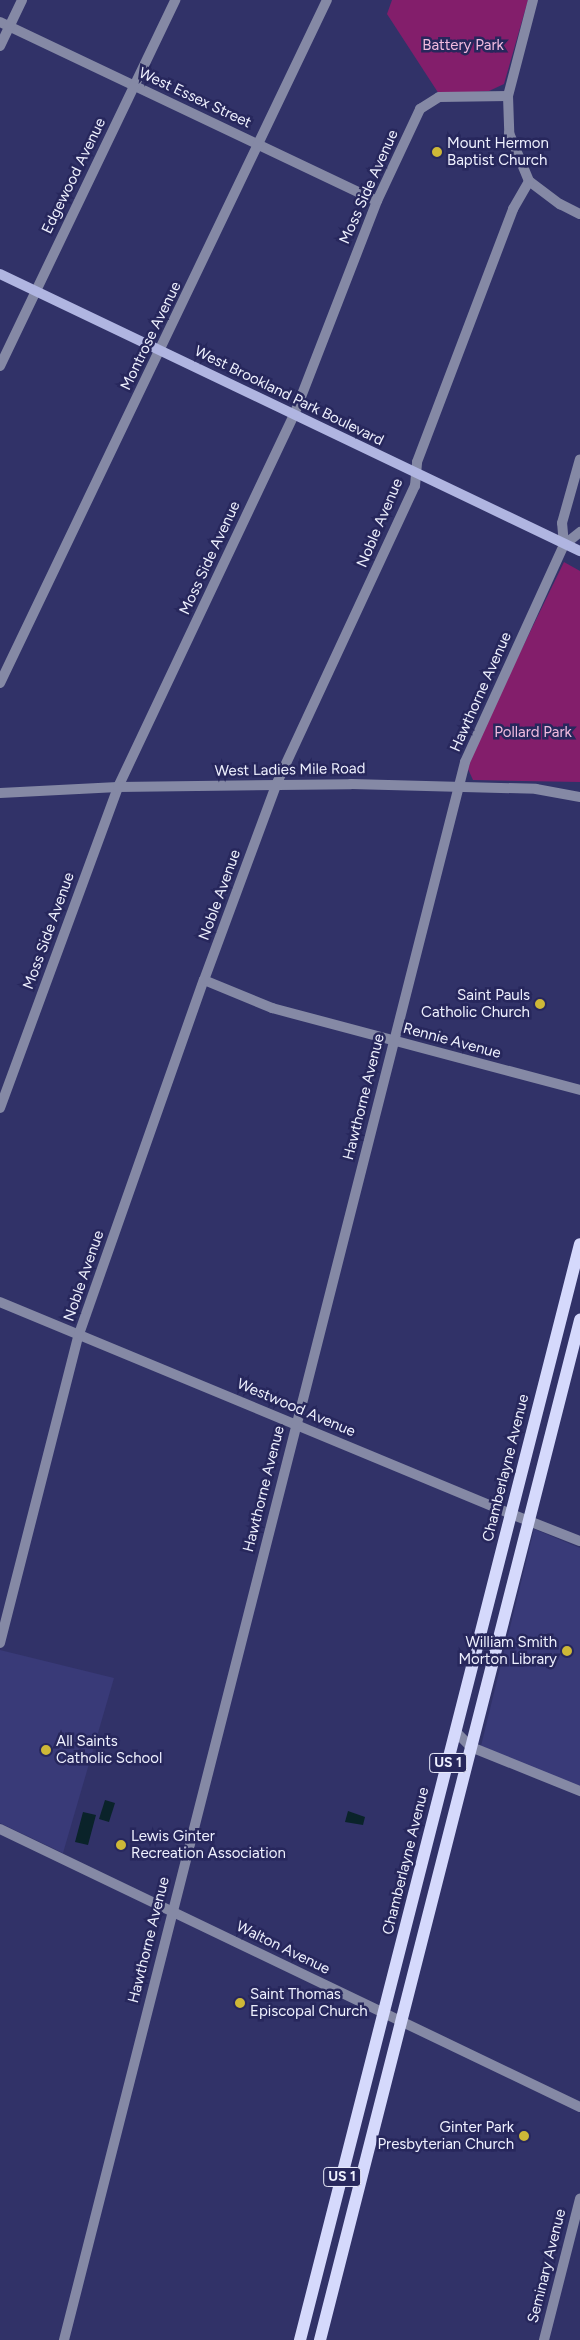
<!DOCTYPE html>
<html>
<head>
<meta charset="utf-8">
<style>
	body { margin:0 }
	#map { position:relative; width:580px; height:2340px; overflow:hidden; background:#313268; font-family:Figtree,sans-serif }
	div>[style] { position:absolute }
	.built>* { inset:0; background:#393a78 }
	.green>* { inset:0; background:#831e6b }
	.water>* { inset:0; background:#0a232a }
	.minor>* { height:10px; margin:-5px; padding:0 5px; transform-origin:5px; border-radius:5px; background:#8589a5 }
	.tertiary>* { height:10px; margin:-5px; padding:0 5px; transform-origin:5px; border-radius:5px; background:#8589a5 }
	.secondary>* { height:10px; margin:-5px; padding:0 5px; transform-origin:5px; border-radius:5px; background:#b0b5e1 }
	.primary>* { height:12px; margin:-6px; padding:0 6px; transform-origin:6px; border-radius:6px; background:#d5d9fc }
	.dots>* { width:14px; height:14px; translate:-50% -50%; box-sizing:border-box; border:2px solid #27275c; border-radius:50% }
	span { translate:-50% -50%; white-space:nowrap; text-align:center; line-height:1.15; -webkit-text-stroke:5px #27275c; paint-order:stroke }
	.shield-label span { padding:1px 4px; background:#27275c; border:1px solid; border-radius:4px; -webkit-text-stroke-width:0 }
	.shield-label { font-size:14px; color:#eef0fe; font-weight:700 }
	.park-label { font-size:15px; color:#f1bbdf }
	.street-label { font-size:15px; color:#eef0fe }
	.poi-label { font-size:15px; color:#eef0fe }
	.left { translate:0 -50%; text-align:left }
	.right { translate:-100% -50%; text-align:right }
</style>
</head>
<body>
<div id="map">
	<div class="built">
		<i style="clip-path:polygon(534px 1529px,580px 1548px,580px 1787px,481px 1746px)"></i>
		<i style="clip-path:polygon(0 1650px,114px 1678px,63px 1853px,0 1823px)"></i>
	</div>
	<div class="green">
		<i style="clip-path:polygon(392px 0,528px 0,504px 84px,489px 91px,439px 94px,387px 14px)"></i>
		<i style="clip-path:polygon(564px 562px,580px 571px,580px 782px,473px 780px,468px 769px,475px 745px)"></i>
	</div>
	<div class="water">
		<i style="clip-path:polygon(105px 1800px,115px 1803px,109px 1822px,99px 1819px)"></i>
		<i style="clip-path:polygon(348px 1811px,365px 1817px,363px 1825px,345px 1822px)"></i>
		<i style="clip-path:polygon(83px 1812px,96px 1815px,88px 1845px,75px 1842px)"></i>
	</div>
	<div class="minor">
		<i style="left:533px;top:0;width:99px;rotate:104.6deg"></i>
		<i style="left:508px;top:96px;width:37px;rotate:88deg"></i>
		<i style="left:509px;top:133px;width:52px;rotate:67.4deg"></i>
		<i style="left:529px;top:181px;width:39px;rotate:37deg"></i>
		<i style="left:560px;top:204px;width:22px;rotate:27deg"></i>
		<i style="left:0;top:22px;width:417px;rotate:25.4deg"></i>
		<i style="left:0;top:46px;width:51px;rotate:-64.4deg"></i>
		<i style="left:0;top:366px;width:406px;rotate:-64.4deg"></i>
		<i style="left:564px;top:545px;width:21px;rotate:-39deg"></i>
		<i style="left:0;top:683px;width:757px;rotate:-64.42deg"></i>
		<i style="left:204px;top:980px;width:74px;rotate:22.4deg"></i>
		<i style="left:272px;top:1008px;width:319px;rotate:14.9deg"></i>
		<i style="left:0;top:1108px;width:342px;rotate:-69.8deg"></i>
		<i style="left:118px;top:787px;width:412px;rotate:-64.7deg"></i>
		<i style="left:294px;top:415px;width:230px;rotate:-68.8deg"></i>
		<i style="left:377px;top:201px;width:102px;rotate:-64.9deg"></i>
		<i style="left:420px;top:109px;width:22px;rotate:-32deg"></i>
		<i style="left:439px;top:97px;width:69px;rotate:-0.8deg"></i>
		<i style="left:0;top:1302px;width:553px;rotate:22.53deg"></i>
		<i style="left:0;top:1643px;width:319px;rotate:-75.7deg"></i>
		<i style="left:79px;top:1334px;width:375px;rotate:-70.6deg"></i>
		<i style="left:204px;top:980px;width:208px;rotate:-69.7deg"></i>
		<i style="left:276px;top:785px;width:330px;rotate:-65.1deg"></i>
		<i style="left:415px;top:486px;width:24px;rotate:-85deg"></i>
		<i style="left:417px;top:462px;width:271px;rotate:-69.2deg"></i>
		<i style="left:513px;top:209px;width:32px;rotate:-60deg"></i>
		<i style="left:456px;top:1732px;width:21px;rotate:45deg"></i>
		<i style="left:471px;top:1747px;width:118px;rotate:22deg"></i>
		<i style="left:0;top:1829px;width:643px;rotate:25.61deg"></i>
		<i style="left:64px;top:2340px;width:1628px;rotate:-75.74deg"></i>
		<i style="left:465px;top:762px;width:239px;rotate:-65.5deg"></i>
		<i style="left:564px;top:545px;width:22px;rotate:-95deg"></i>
		<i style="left:562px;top:523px;width:66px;rotate:-74.3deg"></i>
		<i style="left:544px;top:2340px;width:146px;rotate:-75.7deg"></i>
	</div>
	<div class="tertiary">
		<i style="left:0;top:793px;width:118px;rotate:-2.9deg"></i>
		<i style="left:118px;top:787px;width:233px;rotate:-0.7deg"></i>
		<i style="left:351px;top:784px;width:185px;rotate:1.5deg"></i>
		<i style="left:536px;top:789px;width:45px;rotate:10.3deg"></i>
		<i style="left:511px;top:1514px;width:74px;rotate:21.4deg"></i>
	</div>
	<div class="secondary">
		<i style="left:0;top:274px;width:643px;rotate:25.53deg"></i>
	</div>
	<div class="primary">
		<i style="left:300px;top:2340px;width:1131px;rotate:-75.67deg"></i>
		<i style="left:320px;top:2340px;width:1053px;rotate:-75.7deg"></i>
	</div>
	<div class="dots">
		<i style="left:437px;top:152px;background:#ceb837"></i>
		<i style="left:540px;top:1004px;background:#ceb837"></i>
		<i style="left:567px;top:1651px;background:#ceb837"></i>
		<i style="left:46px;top:1750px;background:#ceb837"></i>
		<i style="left:121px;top:1845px;background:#ceb837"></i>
		<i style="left:240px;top:2003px;background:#ceb837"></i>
		<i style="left:524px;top:2136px;background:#ceb837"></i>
	</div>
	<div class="shield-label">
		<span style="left:448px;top:1763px">US 1</span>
		<span style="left:342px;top:2177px">US 1</span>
	</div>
	<div class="park-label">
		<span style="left:463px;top:46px">Battery Park</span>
		<span style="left:533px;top:733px">Pollard Park</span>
	</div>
	<div class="street-label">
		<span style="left:195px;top:98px;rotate:25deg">West Essex Street</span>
		<span style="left:74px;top:176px;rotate:-64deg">Edgewood Avenue</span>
		<span style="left:369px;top:187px;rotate:-66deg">Moss Side Avenue</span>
		<span style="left:151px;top:336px;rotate:-64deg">Montrose Avenue</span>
		<span style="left:289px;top:396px;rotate:26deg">West Brookland Park Boulevard</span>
		<span style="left:380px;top:523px;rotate:-67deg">Noble Avenue</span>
		<span style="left:210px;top:558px;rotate:-65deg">Moss Side Avenue</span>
		<span style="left:481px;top:692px;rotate:-66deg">Hawthorne Avenue</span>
		<span style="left:290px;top:770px;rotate:-1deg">West Ladies Mile Road</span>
		<span style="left:220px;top:895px;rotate:-70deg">Noble Avenue</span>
		<span style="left:49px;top:931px;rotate:-70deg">Moss Side Avenue</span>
		<span style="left:452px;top:1041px;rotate:15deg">Rennie Avenue</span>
		<span style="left:364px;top:1097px;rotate:-76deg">Hawthorne Avenue</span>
		<span style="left:84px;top:1276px;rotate:-71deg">Noble Avenue</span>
		<span style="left:296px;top:1408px;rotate:23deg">Westwood Avenue</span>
		<span style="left:506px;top:1468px;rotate:-76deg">Chamberlayne Avenue</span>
		<span style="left:264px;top:1489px;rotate:-76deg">Hawthorne Avenue</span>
		<span style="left:406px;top:1861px;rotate:-76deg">Chamberlayne Avenue</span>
		<span style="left:149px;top:1940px;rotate:-76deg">Hawthorne Avenue</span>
		<span style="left:283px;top:1948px;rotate:26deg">Walton Avenue</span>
		<span style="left:547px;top:2266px;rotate:-76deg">Seminary Avenue</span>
	</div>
	<div class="poi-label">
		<span class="left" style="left:447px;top:152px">Mount Hermon<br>Baptist Church</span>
		<span class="right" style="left:530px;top:1004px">Saint Pauls<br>Catholic Church</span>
		<span class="right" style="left:557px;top:1651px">William Smith<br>Morton Library</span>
		<span class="left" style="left:56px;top:1750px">All Saints<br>Catholic School</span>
		<span class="left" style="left:131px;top:1845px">Lewis Ginter<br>Recreation Association</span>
		<span class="left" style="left:250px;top:2003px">Saint Thomas<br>Episcopal Church</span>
		<span class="right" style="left:514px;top:2136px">Ginter Park<br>Presbyterian Church</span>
	</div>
</div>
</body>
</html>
